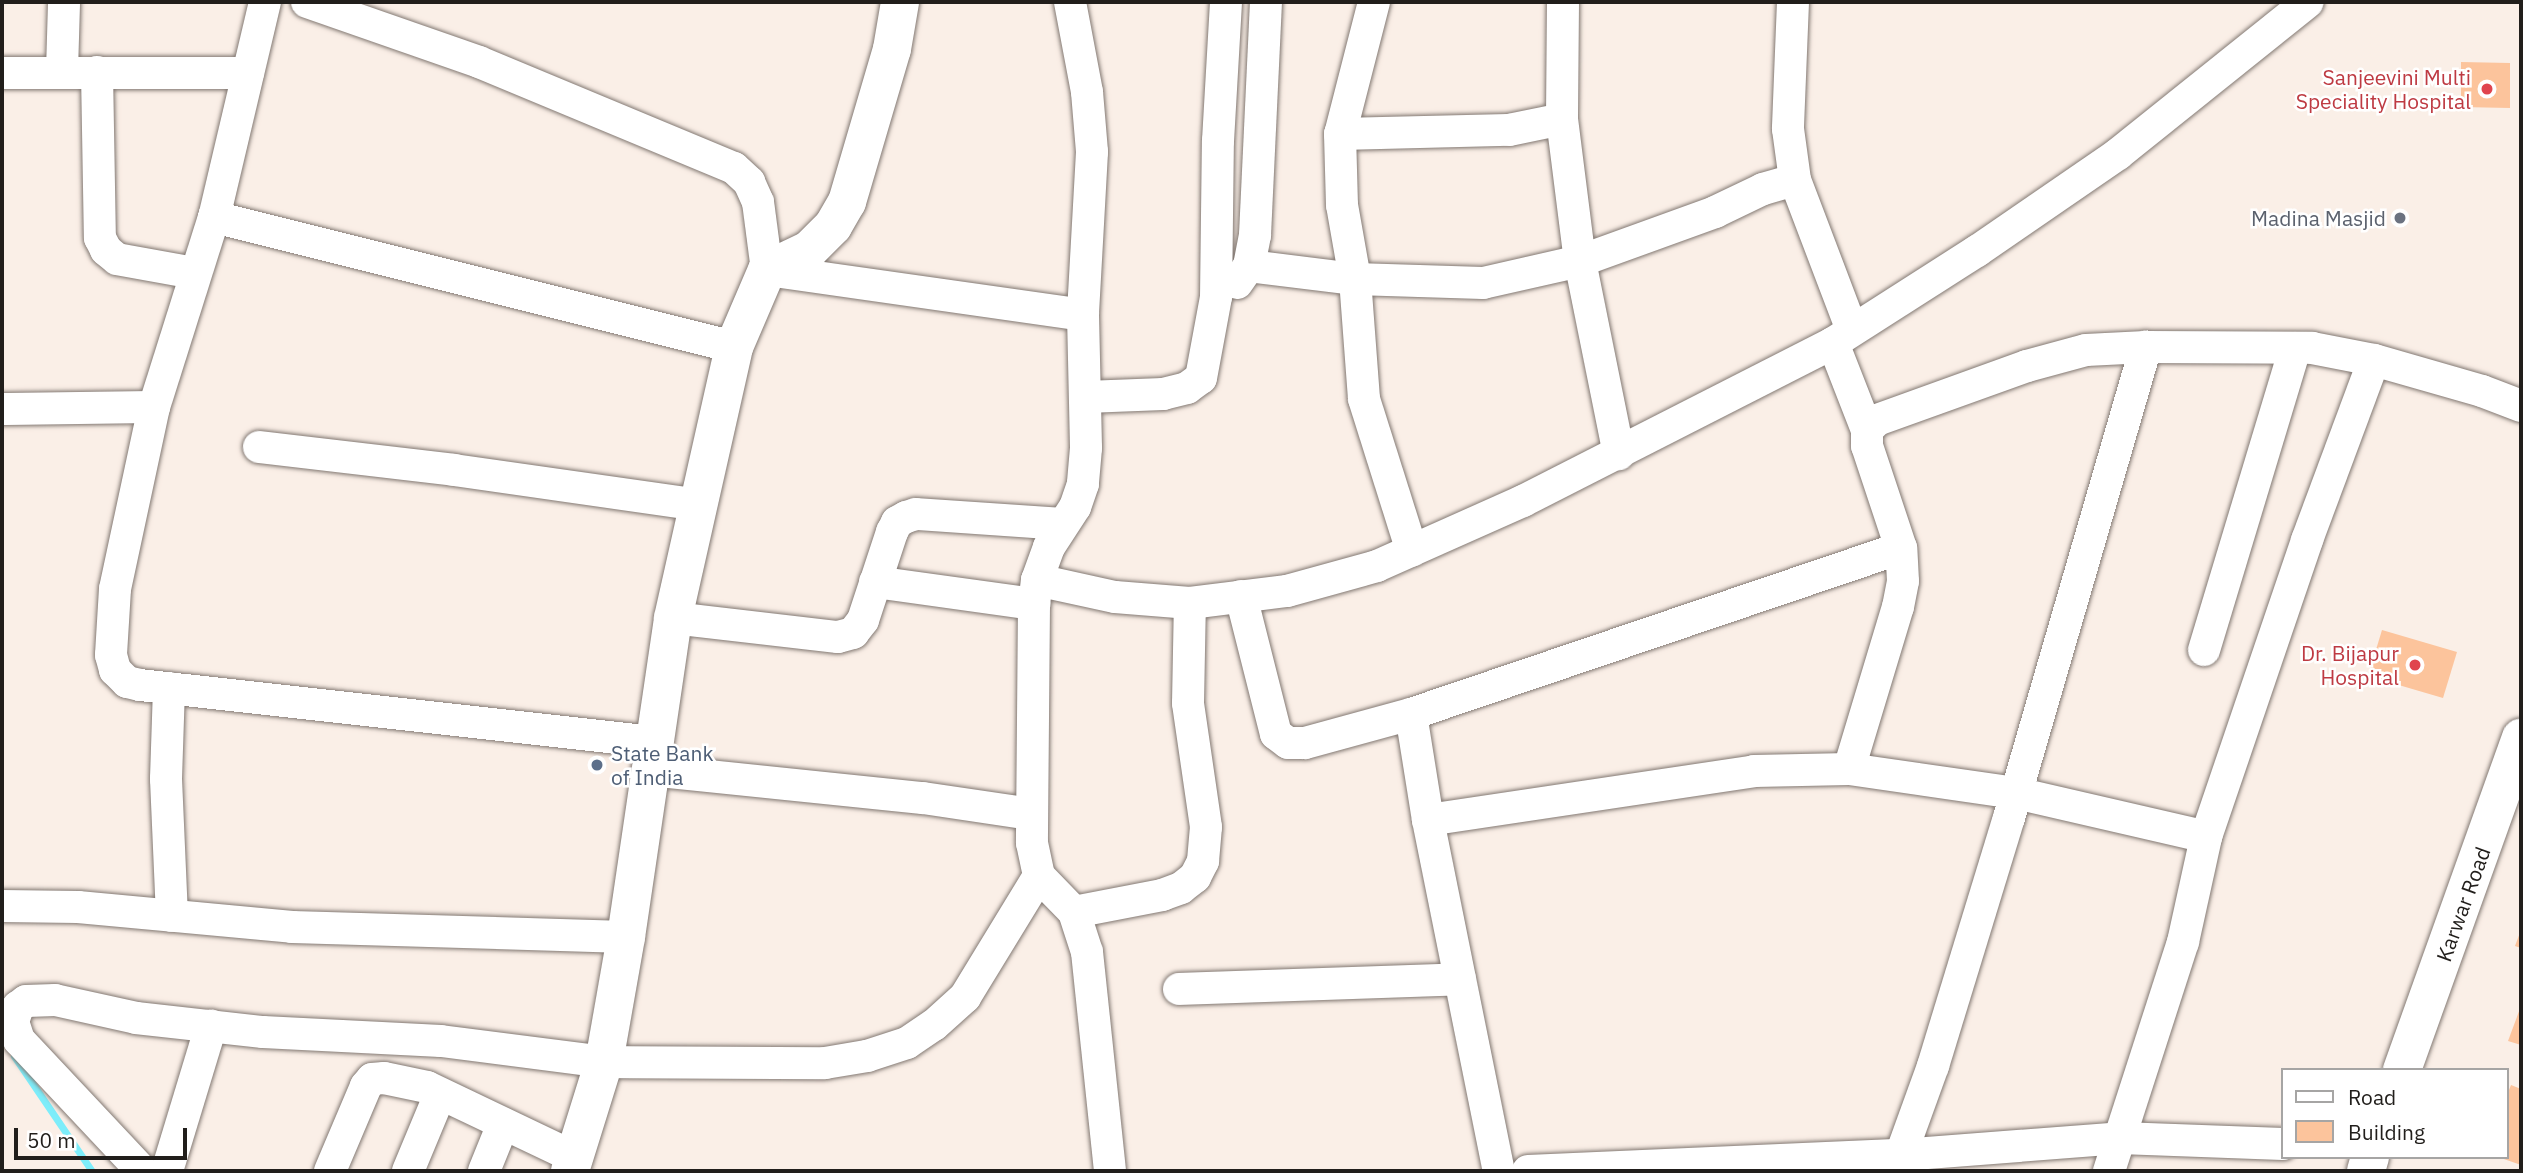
<!DOCTYPE html>
<html>
<head>
<meta charset="utf-8">
<style>
	body { margin:0 }
	#map { position:relative; width:2523px; height:1173px; overflow:hidden; background:#faefe7; font-family:"IBM Plex Sans",sans-serif }
	div>[style] { position:absolute }
	.stream>* { height:7px; margin:-3.5px; padding:0 3.5px; transform-origin:3.5px; border-radius:3.5px; background:#7dedfa }
	.building>* { inset:0; background:#fcc49c }
	.roads { filter:drop-shadow(0 0 2px #827872) drop-shadow(0 0 2px #827872) }
	.minor>* { height:32px; margin:-16px; padding:0 16px; transform-origin:16px; border-radius:16px; background:#fff }
	.major>* { height:38px; margin:-19px; padding:0 19px; transform-origin:19px; border-radius:19px; background:#fff }
	.highway>* { height:38px; margin:-19px; padding:0 19px; transform-origin:19px; border-radius:19px; background:#fff }
	.dots>* { width:19px; height:19px; translate:-50% -50%; box-sizing:border-box; border:4px solid #fff; border-radius:50% }
	span { translate:-50% -50%; white-space:nowrap; text-align:center; line-height:1.15; -webkit-text-stroke:5px #fff; paint-order:stroke }
	.health-label { font-size:21px; color:#be3a42 }
	.right { translate:-100% -50%; text-align:right }
	.worship-label { font-size:21px; color:#5b616d }
	.service-label { font-size:21px; color:#4e5e75 }
	.left { translate:0 -50%; text-align:left }
	.street-label { font-size:21px; color:#211e1b }
	.frame { position:absolute; inset:0; border:4px solid #211e1b; pointer-events:none }
	.legend { position:absolute; left:2281px; top:1068px; width:228px; height:91px; box-sizing:border-box; background:#fff; border:2px solid #a6a5a4; margin:0; padding:9px 12px; list-style:none; font-size:21px; color:#211e1b }
	.legend li { display:flex; align-items:center; gap:14px; height:35px }
	.legend b { width:35px; border:2px solid #a6a5a4 }
	.scale { position:absolute; left:14px; top:1128px; width:173px; height:32px; box-sizing:border-box; border:4px solid #211e1b; border-top:0; padding-left:9px; font-size:21px; line-height:24px; white-space:nowrap; color:#211e1b; -webkit-text-stroke:5px #fff; paint-order:stroke }
</style>
</head>
<body>
<div id="map">
	<div class="stream">
		<i style="left:14px;top:1056px;width:139px;rotate:55.9deg"></i>
	</div>
	<div class="building">
		<i style="clip-path:polygon(2461px 62px,2510px 63px,2510px 108px,2461px 107px)"></i>
		<i style="clip-path:polygon(2382px 630px,2457px 652px,2443px 698px,2368px 676px)"></i>
		<i style="clip-path:polygon(2521px 930px,2521px 948px,2515px 946px)"></i>
		<i style="clip-path:polygon(2521px 1006px,2521px 1045px,2508px 1041px)"></i>
		<i style="clip-path:polygon(2511px 1085px,2521px 1089px,2521px 1165px,2501px 1158px,2507px 1157px,2507px 1095px)"></i>
	</div>
	<div class="roads">
		<div class="minor">
			<i style="left:265px;top:2px;width:221px;rotate:103.3deg"></i>
			<i style="left:214px;top:217px;width:199px;rotate:107.5deg"></i>
			<i style="left:154px;top:407px;width:186px;rotate:102.1deg"></i>
			<i style="left:115px;top:589px;width:66px;rotate:93.5deg"></i>
			<i style="left:111px;top:655px;width:16px;rotate:75deg"></i>
			<i style="left:115px;top:670px;width:17px;rotate:45deg"></i>
			<i style="left:127px;top:682px;width:13px;rotate:13deg"></i>
			<i style="left:140px;top:685px;width:517px;rotate:6.33deg"></i>
			<i style="left:307px;top:2px;width:182px;rotate:19.2deg"></i>
			<i style="left:479px;top:62px;width:276px;rotate:22.6deg"></i>
			<i style="left:734px;top:168px;width:21px;rotate:43deg"></i>
			<i style="left:749px;top:182px;width:22px;rotate:66deg"></i>
			<i style="left:758px;top:202px;width:69px;rotate:82.5deg"></i>
			<i style="left:767px;top:270px;width:319px;rotate:8.1deg"></i>
			<i style="left:1070px;top:2px;width:92px;rotate:79.3deg"></i>
			<i style="left:1087px;top:92px;width:60px;rotate:85.2deg"></i>
			<i style="left:1092px;top:152px;width:163px;rotate:93.2deg"></i>
			<i style="left:1083px;top:315px;width:133px;rotate:88.7deg"></i>
			<i style="left:1086px;top:448px;width:36px;rotate:95deg"></i>
			<i style="left:1083px;top:484px;width:24px;rotate:109deg"></i>
			<i style="left:1075px;top:507px;width:48px;rotate:123deg"></i>
			<i style="left:1049px;top:547px;width:35px;rotate:110deg"></i>
			<i style="left:1037px;top:580px;width:24px;rotate:97deg"></i>
			<i style="left:1034px;top:604px;width:239px;rotate:90.5deg"></i>
			<i style="left:1032px;top:843px;width:34px;rotate:78deg"></i>
			<i style="left:1039px;top:876px;width:50px;rotate:45.8deg"></i>
			<i style="left:1074px;top:912px;width:42px;rotate:72deg"></i>
			<i style="left:1087px;top:952px;width:220px;rotate:84deg"></i>
			<i style="left:1374px;top:2px;width:136px;rotate:104.4deg"></i>
			<i style="left:1340px;top:134px;width:71px;rotate:88.4deg"></i>
			<i style="left:1342px;top:205px;width:75px;rotate:80deg"></i>
			<i style="left:1355px;top:279px;width:120px;rotate:85.7deg"></i>
			<i style="left:1364px;top:399px;width:159px;rotate:72.5deg"></i>
			<i style="left:1563px;top:2px;width:117px;rotate:90.5deg"></i>
			<i style="left:1562px;top:119px;width:143px;rotate:82.8deg"></i>
			<i style="left:1580px;top:261px;width:197px;rotate:78.6deg"></i>
			<i style="left:1793px;top:2px;width:127px;rotate:92.3deg"></i>
			<i style="left:1788px;top:129px;width:51px;rotate:82.2deg"></i>
			<i style="left:1795px;top:180px;width:160px;rotate:69.2deg"></i>
			<i style="left:62px;top:71px;width:69px;rotate:-88.3deg"></i>
			<i style="left:97px;top:72px;width:166px;rotate:89deg"></i>
			<i style="left:100px;top:238px;width:13px;rotate:63deg"></i>
			<i style="left:106px;top:250px;width:14px;rotate:39deg"></i>
			<i style="left:117px;top:259px;width:78px;rotate:10.3deg"></i>
			<i style="left:2px;top:73px;width:246px"></i>
			<i style="left:1340px;top:134px;width:169px;rotate:-1.4deg"></i>
			<i style="left:1509px;top:130px;width:54px;rotate:-11.7deg"></i>
			<i style="left:214px;top:217px;width:536px;rotate:14.04deg"></i>
			<i style="left:1249px;top:266px;width:107px;rotate:7deg"></i>
			<i style="left:1355px;top:279px;width:128px;rotate:1.8deg"></i>
			<i style="left:1483px;top:283px;width:99px;rotate:-12.8deg"></i>
			<i style="left:1580px;top:261px;width:144px;rotate:-19.9deg"></i>
			<i style="left:1715px;top:212px;width:53px;rotate:-25.6deg"></i>
			<i style="left:1763px;top:189px;width:33px;rotate:-16deg"></i>
			<i style="left:1237px;top:283px;width:21px;rotate:-55deg"></i>
			<i style="left:1249px;top:266px;width:32px;rotate:-79deg"></i>
			<i style="left:1255px;top:235px;width:233px;rotate:-87.3deg"></i>
			<i style="left:1833px;top:343px;width:93px;rotate:68.7deg"></i>
			<i style="left:1086px;top:397px;width:77px;rotate:-2.2deg"></i>
			<i style="left:1163px;top:394px;width:25px;rotate:-14deg"></i>
			<i style="left:1187px;top:388px;width:17px;rotate:-36deg"></i>
			<i style="left:1201px;top:378px;width:82px;rotate:-79.5deg"></i>
			<i style="left:1216px;top:297px;width:156px;rotate:-89.3deg"></i>
			<i style="left:1218px;top:141px;width:139px;rotate:-86.7deg"></i>
			<i style="left:2px;top:409px;width:152px;rotate:-0.8deg"></i>
			<i style="left:259px;top:447px;width:196px;rotate:6.7deg"></i>
			<i style="left:454px;top:470px;width:247px;rotate:8.1deg"></i>
			<i style="left:1037px;top:580px;width:80px;rotate:12.3deg"></i>
			<i style="left:1115px;top:597px;width:75px;rotate:4.6deg"></i>
			<i style="left:1190px;top:603px;width:98px;rotate:-7.1deg"></i>
			<i style="left:1287px;top:591px;width:93px;rotate:-15.5deg"></i>
			<i style="left:1377px;top:566px;width:160px;rotate:-24deg"></i>
			<i style="left:1523px;top:501px;width:348px;rotate:-27deg"></i>
			<i style="left:1833px;top:343px;width:171px;rotate:-32.6deg"></i>
			<i style="left:1977px;top:251px;width:171px;rotate:-34.5deg"></i>
			<i style="left:2118px;top:154px;width:243px;rotate:-38.7deg"></i>
			<i style="left:875px;top:582px;width:161px;rotate:7.9deg"></i>
			<i style="left:1241px;top:596px;width:142px;rotate:75.8deg"></i>
			<i style="left:1276px;top:734px;width:15px;rotate:37deg"></i>
			<i style="left:1288px;top:743px;width:17px"></i>
			<i style="left:1305px;top:743px;width:110px;rotate:-15.3deg"></i>
			<i style="left:1411px;top:714px;width:517px;rotate:-18.72deg"></i>
			<i style="left:673px;top:618px;width:166px;rotate:6.6deg"></i>
			<i style="left:838px;top:637px;width:16px;rotate:-15deg"></i>
			<i style="left:853px;top:633px;width:16px;rotate:-52deg"></i>
			<i style="left:863px;top:620px;width:93px;rotate:-71.8deg"></i>
			<i style="left:892px;top:532px;width:11px;rotate:-63deg"></i>
			<i style="left:897px;top:522px;width:10px;rotate:-29deg"></i>
			<i style="left:906px;top:517px;width:10px;rotate:-17deg"></i>
			<i style="left:916px;top:514px;width:146px;rotate:3.9deg"></i>
			<i style="left:2204px;top:650px;width:315px;rotate:-73.2deg"></i>
			<i style="left:169px;top:688px;width:91px;rotate:91.9deg"></i>
			<i style="left:166px;top:779px;width:137px;rotate:87.5deg"></i>
			<i style="left:1411px;top:714px;width:107px;rotate:80.9deg"></i>
			<i style="left:1428px;top:820px;width:358px;rotate:78.6deg"></i>
			<i style="left:1849px;top:769px;width:169px;rotate:-73.2deg"></i>
			<i style="left:1898px;top:607px;width:26px;rotate:-79deg"></i>
			<i style="left:1903px;top:581px;width:33px;rotate:-93deg"></i>
			<i style="left:1901px;top:548px;width:108px;rotate:-108.4deg"></i>
			<i style="left:1867px;top:446px;width:16px;rotate:-90deg"></i>
			<i style="left:1867px;top:430px;width:14px;rotate:-45deg"></i>
			<i style="left:1877px;top:420px;width:159px;rotate:-19.8deg"></i>
			<i style="left:2027px;top:366px;width:61px;rotate:-15.2deg"></i>
			<i style="left:2086px;top:350px;width:60px;rotate:-2.9deg"></i>
			<i style="left:2146px;top:347px;width:166px;rotate:0.3deg"></i>
			<i style="left:2312px;top:348px;width:63px;rotate:11deg"></i>
			<i style="left:2374px;top:360px;width:112px;rotate:16deg"></i>
			<i style="left:2482px;top:391px;width:42px;rotate:21deg"></i>
			<i style="left:650px;top:770px;width:274px;rotate:5.9deg"></i>
			<i style="left:923px;top:798px;width:110px;rotate:8.4deg"></i>
			<i style="left:1428px;top:820px;width:330px;rotate:-8.5deg"></i>
			<i style="left:1754px;top:771px;width:95px;rotate:-1.2deg"></i>
			<i style="left:1849px;top:769px;width:169px;rotate:8.2deg"></i>
			<i style="left:2016px;top:793px;width:195px;rotate:13deg"></i>
			<i style="left:2px;top:906px;width:76px;rotate:0.8deg"></i>
			<i style="left:78px;top:907px;width:215px;rotate:5.3deg"></i>
			<i style="left:292px;top:927px;width:334px;rotate:1.7deg"></i>
			<i style="left:1074px;top:912px;width:90px;rotate:-10.9deg"></i>
			<i style="left:1162px;top:895px;width:20px;rotate:-20deg"></i>
			<i style="left:1181px;top:888px;width:18px;rotate:-38deg"></i>
			<i style="left:1195px;top:877px;width:18px;rotate:-63deg"></i>
			<i style="left:1203px;top:861px;width:34px;rotate:-85deg"></i>
			<i style="left:1206px;top:827px;width:125px;rotate:-98.3deg"></i>
			<i style="left:1188px;top:703px;width:100px;rotate:-88.9deg"></i>
			<i style="left:1179px;top:989px;width:281px;rotate:-2deg"></i>
			<i style="left:142px;top:1171px;width:180px;rotate:-133.2deg"></i>
			<i style="left:19px;top:1040px;width:19px;rotate:-108deg"></i>
			<i style="left:13px;top:1022px;width:16px;rotate:-72deg"></i>
			<i style="left:18px;top:1007px;width:10px;rotate:-37deg"></i>
			<i style="left:26px;top:1001px;width:29px;rotate:-2deg"></i>
			<i style="left:55px;top:1000px;width:83px;rotate:12.5deg"></i>
			<i style="left:136px;top:1018px;width:128px;rotate:6.3deg"></i>
			<i style="left:263px;top:1032px;width:178px;rotate:2.9deg"></i>
			<i style="left:441px;top:1041px;width:164px;rotate:7.3deg"></i>
			<i style="left:604px;top:1062px;width:221px;rotate:0.3deg"></i>
			<i style="left:825px;top:1063px;width:43px;rotate:-9.5deg"></i>
			<i style="left:867px;top:1056px;width:42px;rotate:-18deg"></i>
			<i style="left:907px;top:1043px;width:32px;rotate:-34deg"></i>
			<i style="left:934px;top:1025px;width:42px;rotate:-42.1deg"></i>
			<i style="left:965px;top:997px;width:142px;rotate:-58.6deg"></i>
			<i style="left:167px;top:1171px;width:152px;rotate:-73.1deg"></i>
			<i style="left:330px;top:1171px;width:92px;rotate:-67deg"></i>
			<i style="left:366px;top:1086px;width:9px;rotate:-49deg"></i>
			<i style="left:372px;top:1079px;width:12px;rotate:-5deg"></i>
			<i style="left:384px;top:1078px;width:44px;rotate:11.8deg"></i>
			<i style="left:427px;top:1087px;width:163px;rotate:25.5deg"></i>
			<i style="left:408px;top:1171px;width:83px;rotate:-67.4deg"></i>
			<i style="left:484px;top:1171px;width:51px;rotate:-68deg"></i>
			<i style="left:1528px;top:1171px;width:373px;rotate:-2.5deg"></i>
			<i style="left:1901px;top:1155px;width:220px;rotate:-4.4deg"></i>
			<i style="left:2120px;top:1138px;width:163px;rotate:2.1deg"></i>
			<i style="left:1895px;top:1171px;width:112px;rotate:-70.1deg"></i>
			<i style="left:1933px;top:1066px;width:259px;rotate:-73deg"></i>
			<i style="left:2009px;top:818px;width:491px;rotate:-73.8deg"></i>
			<i style="left:2109px;top:1171px;width:241px;rotate:-72.1deg"></i>
			<i style="left:2183px;top:942px;width:107px;rotate:-77.6deg"></i>
			<i style="left:2206px;top:837px;width:314px;rotate:-71.2deg"></i>
			<i style="left:2307px;top:540px;width:192px;rotate:-69.6deg"></i>
		</div>
		<div class="major">
			<i style="left:570px;top:1171px;width:114px;rotate:-72.7deg"></i>
			<i style="left:604px;top:1062px;width:127px;rotate:-80deg"></i>
			<i style="left:626px;top:937px;width:322px;rotate:-81.6deg"></i>
			<i style="left:673px;top:618px;width:278px;rotate:-77.3deg"></i>
			<i style="left:734px;top:347px;width:84px;rotate:-66.8deg"></i>
			<i style="left:767px;top:270px;width:47px;rotate:-25.5deg"></i>
			<i style="left:809px;top:250px;width:34px;rotate:-45deg"></i>
			<i style="left:833px;top:226px;width:28px;rotate:-60deg"></i>
			<i style="left:847px;top:202px;width:159px;rotate:-73.6deg"></i>
			<i style="left:892px;top:49px;width:48px;rotate:-80.3deg"></i>
		</div>
		<div class="highway">
			<i style="left:2402px;top:1070px;width:353px;rotate:-70.3deg"></i>
			<i style="left:2366px;top:1171px;width:15px;rotate:-74deg"></i>
		</div>
	</div>
	<div class="dots">
		<i style="left:2487px;top:89px;background:#e0444e"></i>
		<i style="left:2400px;top:218px;background:#6b7280"></i>
		<i style="left:2415px;top:665px;background:#e0444e"></i>
		<i style="left:597px;top:765px;background:#5c6f8a"></i>
	</div>
	<div class="health-label">
		<span class="right" style="left:2471px;top:89px">Sanjeevini Multi<br>Speciality Hospital</span>
		<span class="right" style="left:2399px;top:665px">Dr. Bijapur<br>Hospital</span>
	</div>
	<div class="worship-label">
		<span class="right" style="left:2386px;top:218px">Madina Masjid</span>
	</div>
	<div class="service-label">
		<span class="left" style="left:611px;top:765px">State Bank<br>of India</span>
	</div>
	<div class="street-label">
		<span style="left:2463px;top:904px;rotate:-70deg">Karwar Road</span>
	</div>
	<div class="frame"></div>
	<ul class="legend">
	<li><b style="height:9px;background:#fff"></b>Road</li>
	<li><b style="height:19px;background:#fcc49c"></b>Building</li>
	</ul>
	<div class="scale">50 m</div>
</div>
</body>
</html>
